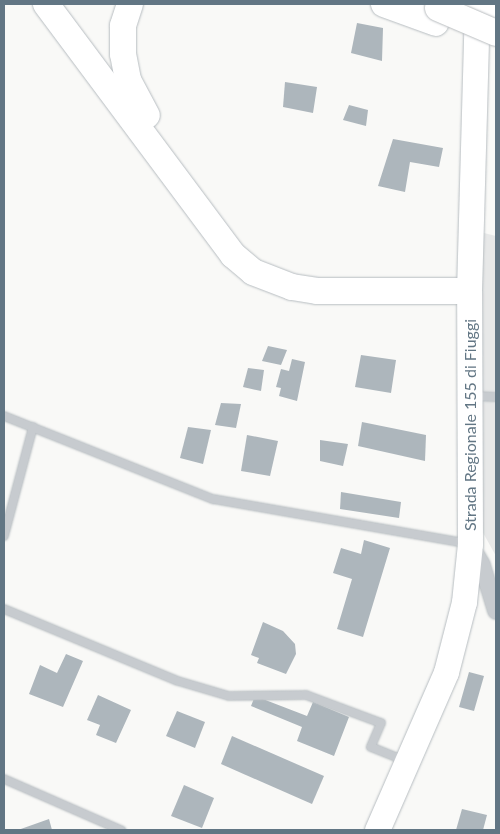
<!DOCTYPE html>
<html>
<head>
<meta charset="utf-8">
<style>
	body { margin:0 }
	#map { position:relative; width:500px; height:834px; overflow:hidden; background:#f9f9f7; font-family:Lato,sans-serif }
	div>[style] { position:absolute }
	.built>* { inset:0; background:#e7e8e8 }
	.building>* { inset:0; background:#adb6bc }
	.roads { filter:drop-shadow(0 0 1px #b7bdc1) drop-shadow(0 0 1px #b7bdc1) }
	.service>* { height:8px; margin:-4px; padding:0 4px; transform-origin:4px; border-radius:4px; background:#c7cbcf }
	.minor>* { height:16px; margin:-8px; padding:0 8px; transform-origin:8px; border-radius:8px; background:#c7cbcf }
	.primary>* { height:25px; margin:-12.5px; padding:0 12.5px; transform-origin:12.5px; border-radius:12.5px; background:#fff }
	.trunk>* { height:26px; margin:-13px; padding:0 13px; transform-origin:13px; border-radius:13px; background:#fff }
	.bridges { filter:drop-shadow(0 0 1px #b9bdc0) drop-shadow(0 0 1px #b9bdc0) }
	.trunk-bridge>* { height:26px; margin:-13px; padding:0 13px; transform-origin:13px; border-radius:13px; background:#fff }
	span { translate:-50% -50%; white-space:nowrap; text-align:center; line-height:1.15; -webkit-text-stroke:5px #fff; paint-order:stroke }
	.street-label { font-size:16px; color:#627684 }
	.frame { position:absolute; inset:0; border:5px solid #627684; pointer-events:none }
</style>
</head>
<body>
<div id="map">
	<div class="built">
		<i style="clip-path:polygon(480px 232px,496px 236px,496px 556px,482px 531px)"></i>
	</div>
	<div class="building">
		<i style="clip-path:polygon(357px 23px,383px 28px,382px 61px,351px 53px)"></i>
		<i style="clip-path:polygon(285px 82px,317px 87px,313px 113px,283px 107px)"></i>
		<i style="clip-path:polygon(349px 105px,368px 110px,366px 126px,343px 120px)"></i>
		<i style="clip-path:polygon(393px 139px,443px 148px,439px 167px,410px 162px,405px 192px,378px 186px)"></i>
		<i style="clip-path:polygon(268px 346px,287px 350px,281px 365px,262px 361px)"></i>
		<i style="clip-path:polygon(361px 355px,396px 360px,391px 393px,355px 387px)"></i>
		<i style="clip-path:polygon(292px 359px,305px 362px,297px 401px,279px 396px,281px 388px,276px 387px,281px 369px,289px 371px)"></i>
		<i style="clip-path:polygon(248px 368px,264px 370px,261px 391px,243px 387px)"></i>
		<i style="clip-path:polygon(221px 403px,241px 404px,236px 428px,215px 425px)"></i>
		<i style="clip-path:polygon(362px 422px,426px 435px,425px 461px,358px 446px)"></i>
		<i style="clip-path:polygon(188px 427px,211px 430px,203px 464px,180px 458px)"></i>
		<i style="clip-path:polygon(247px 435px,278px 441px,270px 476px,241px 471px)"></i>
		<i style="clip-path:polygon(320px 440px,348px 444px,343px 466px,320px 461px)"></i>
		<i style="clip-path:polygon(341px 492px,401px 502px,399px 518px,340px 509px)"></i>
		<i style="clip-path:polygon(364px 540px,390px 548px,363px 637px,337px 629px,352px 579px,333px 573px,341px 548px,361px 554px)"></i>
		<i style="clip-path:polygon(263px 622px,283px 631px,295px 644px,296px 654px,286px 674px,257px 663px,259px 658px,251px 655px)"></i>
		<i style="clip-path:polygon(66px 654px,83px 661px,63px 707px,29px 694px,40px 665px,57px 673px)"></i>
		<i style="clip-path:polygon(469px 672px,484px 676px,474px 711px,459px 707px)"></i>
		<i style="clip-path:polygon(98px 695px,131px 710px,116px 743px,96px 735px,100px 725px,87px 720px)"></i>
		<i style="clip-path:polygon(255px 696px,307px 716px,313px 702px,349px 717px,334px 756px,297px 741px,302px 727px,251px 706px)"></i>
		<i style="clip-path:polygon(177px 711px,205px 722px,195px 748px,166px 736px)"></i>
		<i style="clip-path:polygon(232px 736px,324px 776px,312px 804px,221px 764px)"></i>
		<i style="clip-path:polygon(184px 785px,214px 798px,202px 828px,171px 816px)"></i>
		<i style="clip-path:polygon(462px 809px,487px 815px,483px 830px,456px 830px)"></i>
		<i style="clip-path:polygon(49px 819px,52px 830px,18px 830px)"></i>
	</div>
	<div class="roads">
		<div class="service">
			<i style="left:474px;top:396px;width:22px;rotate:3deg"></i>
			<i style="left:4px;top:416px;width:225px;rotate:21.7deg"></i>
			<i style="left:213px;top:499px;width:257px;rotate:9.9deg"></i>
			<i style="left:4px;top:536px;width:113px;rotate:-75.1deg"></i>
			<i style="left:4px;top:609px;width:188px;rotate:22.5deg"></i>
			<i style="left:178px;top:681px;width:53px;rotate:16.4deg"></i>
			<i style="left:229px;top:696px;width:77px;rotate:-0.7deg"></i>
			<i style="left:306px;top:695px;width:80px;rotate:20.5deg"></i>
			<i style="left:381px;top:723px;width:26px;rotate:113deg"></i>
			<i style="left:371px;top:747px;width:35px;rotate:22deg"></i>
			<i style="left:4px;top:779px;width:128px;rotate:23.6deg"></i>
		</div>
		<div class="minor">
			<i style="left:470px;top:544px;width:24px;rotate:60deg"></i>
			<i style="left:482px;top:565px;width:48px;rotate:73.1deg"></i>
		</div>
		<div class="primary">
			<i style="left:377px;top:830px;width:172px;rotate:-66.4deg"></i>
			<i style="left:446px;top:672px;width:72px;rotate:-75.6deg"></i>
			<i style="left:464px;top:602px;width:58px;rotate:-84.1deg"></i>
			<i style="left:470px;top:544px;width:253px;rotate:-90.2deg"></i>
			<i style="left:469px;top:291px;width:287px;rotate:-88.4deg"></i>
		</div>
		<div class="trunk">
			<i style="left:46px;top:4px;width:313px;rotate:53.3deg"></i>
			<i style="left:233px;top:255px;width:26px;rotate:40deg"></i>
			<i style="left:253px;top:272px;width:42px;rotate:21deg"></i>
			<i style="left:292px;top:287px;width:25px;rotate:9deg"></i>
			<i style="left:317px;top:291px;width:152px"></i>
			<i style="left:130px;top:4px;width:23px;rotate:108deg"></i>
			<i style="left:123px;top:26px;width:28px;rotate:90deg"></i>
			<i style="left:123px;top:54px;width:26px;rotate:79deg"></i>
			<i style="left:128px;top:80px;width:40px;rotate:62deg"></i>
			<i style="left:384px;top:4px;width:55px;rotate:20.1deg"></i>
			<i style="left:489px;top:4px;width:8px;rotate:23deg"></i>
		</div>
	</div>
	<div class="bridges">
		<div class="trunk-bridge">
			<i style="left:438px;top:8px;width:63px;rotate:23.3deg"></i>
		</div>
	</div>
	<div class="street-label">
		<span style="left:470px;top:425px;rotate:-90deg">Strada Regionale 155 di Fiuggi</span>
	</div>
	<div class="frame"></div>
</div>
</body>
</html>
